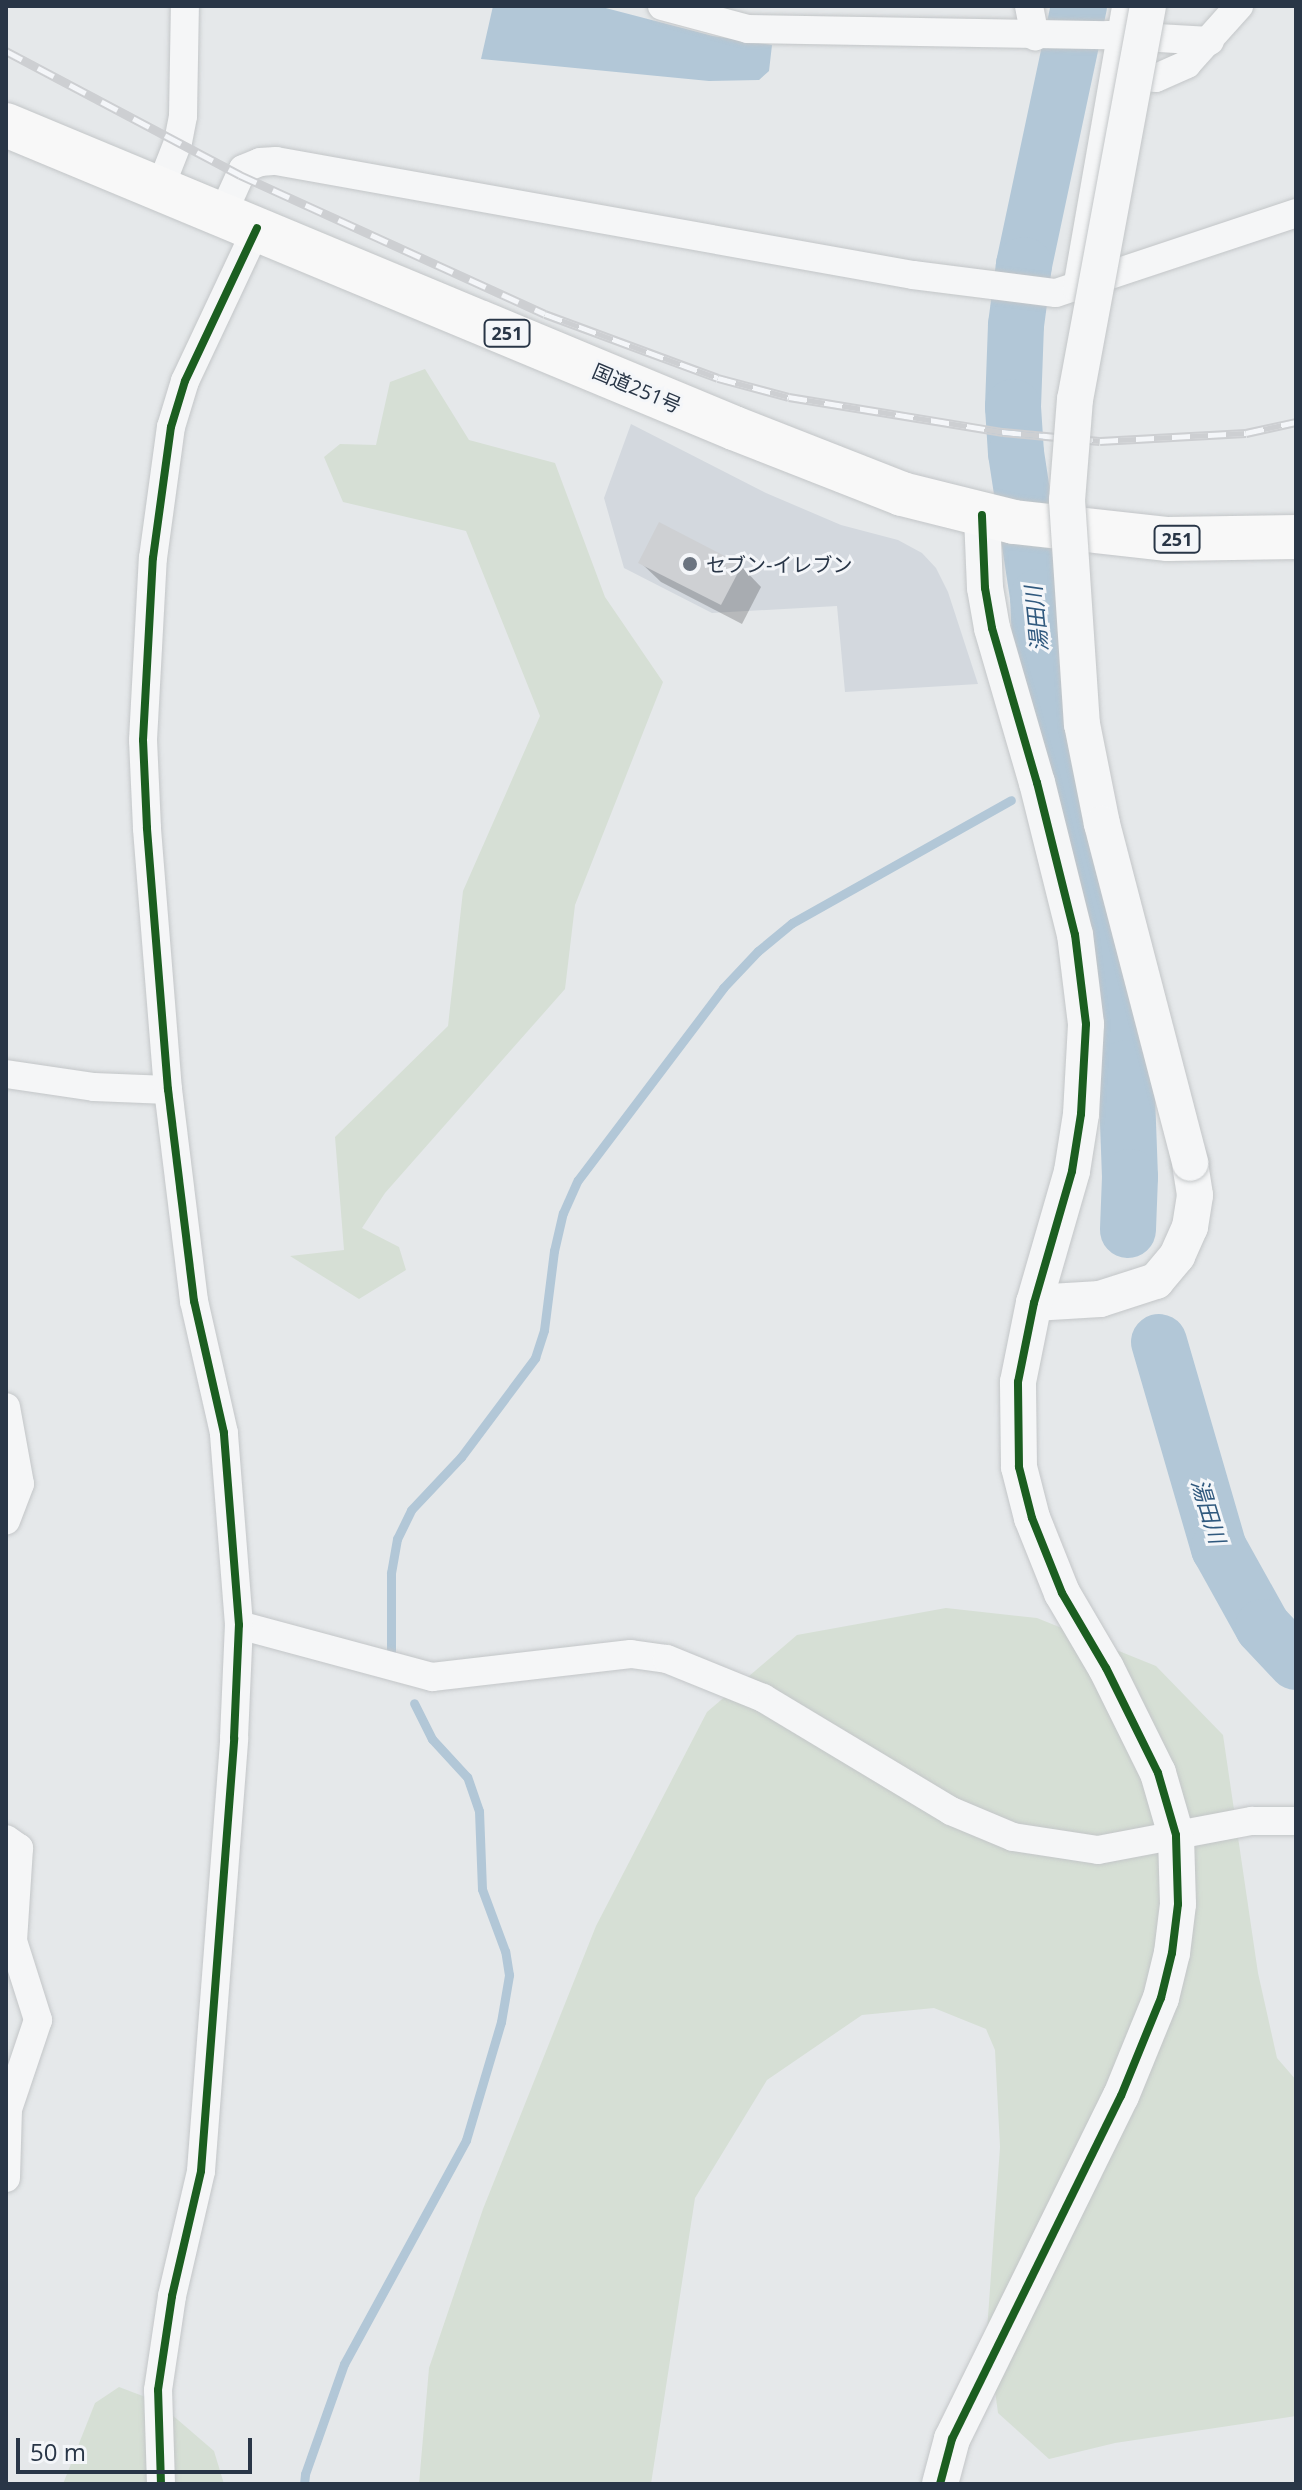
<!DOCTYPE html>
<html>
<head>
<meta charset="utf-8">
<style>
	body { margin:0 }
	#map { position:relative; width:1302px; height:2490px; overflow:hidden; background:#e5e8ea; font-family:"Open Sans","Noto Sans JP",sans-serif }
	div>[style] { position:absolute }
	.built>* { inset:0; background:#d3d8de }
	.green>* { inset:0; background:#d6dfd5 }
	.water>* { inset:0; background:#b2c7d7 }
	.shadow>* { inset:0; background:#0003 }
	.stream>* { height:9px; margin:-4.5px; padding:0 4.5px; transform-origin:4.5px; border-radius:4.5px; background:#b2c7d7 }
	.river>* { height:56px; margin:-28px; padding:0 28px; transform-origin:28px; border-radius:28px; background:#b2c7d7 }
	.building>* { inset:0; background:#ced0d3 }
	.roads { filter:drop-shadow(0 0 2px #c3c6c8) drop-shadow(0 0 2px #c3c6c8) }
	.minor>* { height:28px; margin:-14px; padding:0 14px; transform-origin:14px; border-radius:14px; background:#f5f6f7 }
	.tertiary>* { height:36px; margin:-18px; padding:0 18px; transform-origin:18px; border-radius:18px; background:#f5f6f7 }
	.trunk>* { height:44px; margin:-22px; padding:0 22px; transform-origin:22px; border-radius:22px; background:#f8f8f8 }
	.rail>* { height:9px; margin-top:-4.5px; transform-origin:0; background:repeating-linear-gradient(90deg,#f4f6f9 0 18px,#cdcfd2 0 36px); box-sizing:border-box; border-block:2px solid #cdcfd2 }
	.bridges { filter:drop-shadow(0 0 2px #c3c6c8) drop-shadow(0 0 2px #c3c6c8) }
	.tertiary-bridge>* { height:36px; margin:-18px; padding:0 18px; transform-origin:18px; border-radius:18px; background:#f5f6f7 }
	.cycleway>* { height:8px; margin:-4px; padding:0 4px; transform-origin:4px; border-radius:4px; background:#1b5e20 }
	.dots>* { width:22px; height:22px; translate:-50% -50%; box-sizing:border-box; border:4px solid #f4f6f9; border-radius:50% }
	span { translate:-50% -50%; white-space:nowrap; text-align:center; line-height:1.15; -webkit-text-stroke:6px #f4f6f9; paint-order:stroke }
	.shield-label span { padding:2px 6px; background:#f4f6f9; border:2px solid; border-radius:6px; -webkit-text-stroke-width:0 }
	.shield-label { font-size:18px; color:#293647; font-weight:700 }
	.street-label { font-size:20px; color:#293647 }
	.poi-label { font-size:20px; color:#293647 }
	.left { translate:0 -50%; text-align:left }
	.water-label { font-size:22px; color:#30597e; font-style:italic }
	.frame { position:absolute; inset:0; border:8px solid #293647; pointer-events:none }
	.scale { position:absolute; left:16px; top:2438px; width:236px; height:36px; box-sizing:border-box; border:4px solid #293647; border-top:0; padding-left:10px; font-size:24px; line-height:28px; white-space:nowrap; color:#293647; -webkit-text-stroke:6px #f4f6f9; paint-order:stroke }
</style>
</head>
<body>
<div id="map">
	<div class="built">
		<i style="clip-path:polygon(631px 424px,766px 493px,841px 525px,898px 540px,922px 553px,936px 568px,948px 592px,978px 684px,845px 692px,837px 606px,712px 613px,624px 568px,604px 498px)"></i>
	</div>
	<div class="green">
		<i style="clip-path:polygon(425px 369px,469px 440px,555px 463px,605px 597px,663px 682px,575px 905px,565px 989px,385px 1193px,362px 1228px,399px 1247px,406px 1270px,359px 1299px,290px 1256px,344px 1250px,335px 1137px,448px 1026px,463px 891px,540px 716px,466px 531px,343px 502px,324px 457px,340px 444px,376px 445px,390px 382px)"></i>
		<i style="clip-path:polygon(946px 1608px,1037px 1618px,1156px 1666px,1223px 1735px,1258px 1973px,1277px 2058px,1296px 2080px,1296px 2416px,1115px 2443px,1049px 2459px,998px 2413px,987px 2331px,1000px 2147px,995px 2050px,986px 2029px,934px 2008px,862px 2015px,767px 2080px,695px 2198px,651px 2484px,419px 2484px,429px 2368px,483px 2209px,596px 1926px,707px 1712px,797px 1635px)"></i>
		<i style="clip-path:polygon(119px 2387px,156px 2401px,214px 2451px,224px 2484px,63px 2484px,95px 2403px)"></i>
	</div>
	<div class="water">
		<i style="clip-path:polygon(493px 6px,598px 6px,713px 36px,772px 45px,769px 71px,759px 80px,709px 81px,481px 59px)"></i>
	</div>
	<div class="shadow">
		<i style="clip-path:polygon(640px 562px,741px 566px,761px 587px,742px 624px,661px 582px)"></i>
	</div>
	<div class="stream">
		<i style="left:1051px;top:775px;width:14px;rotate:-30deg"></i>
		<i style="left:391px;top:1651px;width:78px;rotate:-90deg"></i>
		<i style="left:391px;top:1573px;width:35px;rotate:-80deg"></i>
		<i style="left:397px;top:1539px;width:32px;rotate:-64deg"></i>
		<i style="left:411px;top:1510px;width:73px;rotate:-46.7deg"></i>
		<i style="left:461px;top:1457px;width:124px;rotate:-53.2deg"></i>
		<i style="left:535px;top:1358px;width:29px;rotate:-72deg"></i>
		<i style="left:544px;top:1330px;width:80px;rotate:-82.8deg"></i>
		<i style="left:554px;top:1251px;width:39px;rotate:-77deg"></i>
		<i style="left:563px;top:1213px;width:36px;rotate:-66deg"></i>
		<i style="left:578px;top:1180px;width:241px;rotate:-52.9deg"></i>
		<i style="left:723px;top:988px;width:51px;rotate:-46.6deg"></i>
		<i style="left:758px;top:951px;width:44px;rotate:-39.5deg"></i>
		<i style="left:792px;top:923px;width:251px;rotate:-29.3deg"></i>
		<i style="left:304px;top:2484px;width:10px;rotate:-84deg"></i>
		<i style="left:305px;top:2474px;width:117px;rotate:-70.5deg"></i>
		<i style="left:344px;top:2364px;width:255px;rotate:-61.4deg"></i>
		<i style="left:466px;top:2140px;width:123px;rotate:-73.5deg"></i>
		<i style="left:501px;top:2022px;width:48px;rotate:-80.3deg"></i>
		<i style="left:509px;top:1975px;width:24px;rotate:-99deg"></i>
		<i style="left:505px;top:1951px;width:66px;rotate:-110.4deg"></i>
		<i style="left:482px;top:1889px;width:78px;rotate:-92.2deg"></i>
		<i style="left:479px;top:1811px;width:36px;rotate:-109deg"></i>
		<i style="left:467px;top:1777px;width:52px;rotate:-132.6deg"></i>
		<i style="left:432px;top:1739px;width:40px;rotate:-116.6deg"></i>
	</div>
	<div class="river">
		<i style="left:1079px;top:6px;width:265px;rotate:102deg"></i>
		<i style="left:1024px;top:265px;width:61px;rotate:97.6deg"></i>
		<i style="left:1016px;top:325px;width:82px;rotate:92.1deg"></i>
		<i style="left:1013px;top:407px;width:46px;rotate:86.3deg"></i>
		<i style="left:1016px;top:453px;width:146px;rotate:81.3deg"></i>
		<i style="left:1038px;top:597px;width:66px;rotate:87.4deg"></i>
		<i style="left:1041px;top:663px;width:414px;rotate:78.1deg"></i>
		<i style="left:1126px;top:1068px;width:109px;rotate:87.9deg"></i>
		<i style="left:1130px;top:1177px;width:53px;rotate:92.2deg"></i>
		<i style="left:1159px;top:1342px;width:215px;rotate:73.8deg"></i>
		<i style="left:1219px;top:1548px;width:90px;rotate:60.9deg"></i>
		<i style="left:1263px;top:1627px;width:48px;rotate:46.7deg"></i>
	</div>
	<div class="building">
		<i style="clip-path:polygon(659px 522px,742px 565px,721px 605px,638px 563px)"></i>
	</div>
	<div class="roads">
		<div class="minor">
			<i style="left:662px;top:6px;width:89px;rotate:15deg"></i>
			<i style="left:748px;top:29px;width:360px;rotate:1deg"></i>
			<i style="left:1108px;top:35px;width:102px;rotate:3.4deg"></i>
			<i style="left:1029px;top:6px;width:31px;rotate:79deg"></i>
			<i style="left:1117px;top:77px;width:39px;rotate:1deg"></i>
			<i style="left:1156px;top:78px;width:34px;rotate:-24deg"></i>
			<i style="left:1187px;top:64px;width:78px;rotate:-48.1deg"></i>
			<i style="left:160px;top:188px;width:49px;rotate:-68.6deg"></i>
			<i style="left:178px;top:142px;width:26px;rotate:-79deg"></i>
			<i style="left:183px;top:116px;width:110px;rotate:-89deg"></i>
			<i style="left:223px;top:213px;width:48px;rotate:-65.6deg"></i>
			<i style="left:243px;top:169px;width:18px;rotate:-22deg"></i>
			<i style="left:260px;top:162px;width:16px;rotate:-4deg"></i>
			<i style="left:276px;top:161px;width:647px;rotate:10.15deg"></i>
			<i style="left:913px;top:275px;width:144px;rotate:7.2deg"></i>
			<i style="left:1056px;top:293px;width:253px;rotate:-18.4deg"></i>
			<i style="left:1077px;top:288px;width:286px;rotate:-80.1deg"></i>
			<i style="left:6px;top:1074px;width:89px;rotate:8.4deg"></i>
			<i style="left:94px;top:1087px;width:74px;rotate:2.3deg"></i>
			<i style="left:6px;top:1407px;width:78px;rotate:79.7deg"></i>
			<i style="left:20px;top:1484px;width:39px;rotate:111deg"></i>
			<i style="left:239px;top:1625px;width:200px;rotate:15.1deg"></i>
			<i style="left:432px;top:1677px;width:200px;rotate:-6.6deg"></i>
			<i style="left:631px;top:1654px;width:36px;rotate:8deg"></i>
			<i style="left:667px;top:1659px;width:104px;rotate:22.1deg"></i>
			<i style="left:763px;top:1698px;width:219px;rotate:31deg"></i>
			<i style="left:951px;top:1811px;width:67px;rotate:22.8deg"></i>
			<i style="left:1013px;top:1837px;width:86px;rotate:8.7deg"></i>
			<i style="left:1098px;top:1850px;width:157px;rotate:-10.7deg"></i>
			<i style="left:1252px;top:1821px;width:44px"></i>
			<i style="left:6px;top:1839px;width:16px;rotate:35deg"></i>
			<i style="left:19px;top:1848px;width:93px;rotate:93.7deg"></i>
			<i style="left:13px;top:1941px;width:83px;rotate:72.4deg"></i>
			<i style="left:38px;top:2020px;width:94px;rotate:108.6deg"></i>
			<i style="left:8px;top:2109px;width:69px;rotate:91.7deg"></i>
			<i style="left:161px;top:2484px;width:94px;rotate:-91.8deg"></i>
			<i style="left:158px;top:2390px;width:95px;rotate:-81.5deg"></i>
			<i style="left:172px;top:2296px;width:128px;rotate:-76.9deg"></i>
			<i style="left:201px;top:2171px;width:434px;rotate:-85.6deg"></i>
			<i style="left:234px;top:1738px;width:113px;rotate:-87.5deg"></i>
			<i style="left:239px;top:1625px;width:193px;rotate:-94.5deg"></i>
			<i style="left:224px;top:1433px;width:135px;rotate:-102.8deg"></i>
			<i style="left:194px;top:1301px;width:213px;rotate:-97deg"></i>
			<i style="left:168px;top:1090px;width:263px;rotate:-94.6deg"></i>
			<i style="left:147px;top:828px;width:88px;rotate:-92.6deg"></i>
			<i style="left:143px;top:740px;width:182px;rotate:-86.9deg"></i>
			<i style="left:153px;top:558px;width:132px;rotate:-82.2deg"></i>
			<i style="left:171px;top:427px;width:48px;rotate:-73.1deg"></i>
			<i style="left:185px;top:381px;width:169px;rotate:-64.8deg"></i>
		</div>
		<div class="tertiary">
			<i style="left:1034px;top:1303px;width:66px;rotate:-3.5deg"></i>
			<i style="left:1100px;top:1299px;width:59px;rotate:-17.8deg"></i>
			<i style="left:1156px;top:1281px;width:33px;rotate:-50deg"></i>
			<i style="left:1177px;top:1256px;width:32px;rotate:-66deg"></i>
			<i style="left:1190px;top:1227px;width:32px;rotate:-81deg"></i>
			<i style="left:1195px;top:1195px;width:32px;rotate:-99deg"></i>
			<i style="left:940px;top:2484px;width:47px;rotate:-75.1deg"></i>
			<i style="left:952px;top:2439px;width:382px;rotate:-63.8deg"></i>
			<i style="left:1121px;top:2096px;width:106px;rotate:-67.8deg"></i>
			<i style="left:1161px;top:1998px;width:46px;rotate:-76.3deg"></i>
			<i style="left:1172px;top:1953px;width:49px;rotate:-83deg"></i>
			<i style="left:1178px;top:1904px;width:69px;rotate:-91.7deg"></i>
			<i style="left:1176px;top:1835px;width:65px;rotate:-106.2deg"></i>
			<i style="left:1158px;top:1773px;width:117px;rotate:-116.3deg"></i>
			<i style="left:1106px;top:1668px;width:87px;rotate:-120.4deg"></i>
			<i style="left:1062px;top:1593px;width:81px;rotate:-111.8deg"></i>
			<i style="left:1032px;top:1518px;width:53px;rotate:-104.3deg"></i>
			<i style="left:1019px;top:1467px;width:85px;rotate:-90.7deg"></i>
			<i style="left:1018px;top:1382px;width:81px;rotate:-78.6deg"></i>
			<i style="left:1034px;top:1303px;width:137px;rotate:-73.9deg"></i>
			<i style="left:1072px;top:1171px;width:58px;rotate:-81deg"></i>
			<i style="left:1081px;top:1114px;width:90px;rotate:-86.8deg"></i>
			<i style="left:1086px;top:1024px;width:90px;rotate:-97deg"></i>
			<i style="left:1075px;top:935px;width:157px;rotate:-104deg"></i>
			<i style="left:1037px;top:783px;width:161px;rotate:-106.2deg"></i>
			<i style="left:992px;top:628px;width:41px;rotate:-99.9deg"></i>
			<i style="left:985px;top:588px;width:73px;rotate:-92.4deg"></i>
		</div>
		<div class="trunk">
			<i style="left:6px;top:125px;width:789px;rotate:22.6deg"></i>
			<i style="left:734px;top:428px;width:180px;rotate:21.4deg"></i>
			<i style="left:902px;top:494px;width:115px;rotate:14deg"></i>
			<i style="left:1014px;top:522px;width:155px;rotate:6.3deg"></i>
			<i style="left:1168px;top:539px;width:128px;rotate:-0.9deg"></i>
		</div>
	</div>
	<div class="rail">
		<i style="left:6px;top:51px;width:265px;rotate:27.9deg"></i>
		<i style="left:240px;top:175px;width:335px;rotate:24.5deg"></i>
		<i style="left:545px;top:314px;width:184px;rotate:20.3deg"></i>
		<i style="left:718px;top:378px;width:73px;rotate:15deg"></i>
		<i style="left:789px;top:397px;width:217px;rotate:9.3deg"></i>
		<i style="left:1003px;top:432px;width:97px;rotate:5.3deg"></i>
		<i style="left:1100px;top:441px;width:146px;rotate:-3.1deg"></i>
		<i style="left:1246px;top:433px;width:51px;rotate:-12.4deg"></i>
	</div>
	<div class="bridges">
		<div class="tertiary-bridge">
			<i style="left:1148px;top:6px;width:400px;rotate:100.5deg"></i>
			<i style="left:1075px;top:399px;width:101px;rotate:94.5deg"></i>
			<i style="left:1067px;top:500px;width:225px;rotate:86.2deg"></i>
			<i style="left:1082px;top:724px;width:102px;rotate:78.7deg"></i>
			<i style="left:1102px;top:824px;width:350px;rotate:75.4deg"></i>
		</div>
	</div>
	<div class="cycleway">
		<i style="left:161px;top:2484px;width:94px;rotate:-91.8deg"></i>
		<i style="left:158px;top:2390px;width:95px;rotate:-81.5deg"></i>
		<i style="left:172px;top:2296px;width:128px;rotate:-76.9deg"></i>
		<i style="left:201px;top:2171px;width:434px;rotate:-85.6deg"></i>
		<i style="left:234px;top:1738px;width:113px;rotate:-87.5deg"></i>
		<i style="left:239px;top:1625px;width:193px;rotate:-94.5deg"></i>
		<i style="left:224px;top:1433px;width:135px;rotate:-102.8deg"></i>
		<i style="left:194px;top:1301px;width:213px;rotate:-97deg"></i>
		<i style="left:168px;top:1090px;width:263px;rotate:-94.6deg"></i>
		<i style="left:147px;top:828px;width:88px;rotate:-92.6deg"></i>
		<i style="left:143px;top:740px;width:182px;rotate:-86.9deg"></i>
		<i style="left:153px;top:558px;width:132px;rotate:-82.2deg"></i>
		<i style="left:171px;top:427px;width:48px;rotate:-73.1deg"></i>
		<i style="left:185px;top:381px;width:169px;rotate:-64.8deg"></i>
		<i style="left:940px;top:2484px;width:47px;rotate:-75.1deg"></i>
		<i style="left:952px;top:2439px;width:382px;rotate:-63.8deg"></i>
		<i style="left:1121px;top:2096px;width:106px;rotate:-67.8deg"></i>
		<i style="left:1161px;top:1998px;width:46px;rotate:-76.3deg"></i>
		<i style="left:1172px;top:1953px;width:49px;rotate:-83deg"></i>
		<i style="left:1178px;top:1904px;width:69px;rotate:-91.7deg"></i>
		<i style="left:1176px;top:1835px;width:65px;rotate:-106.2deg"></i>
		<i style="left:1158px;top:1773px;width:117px;rotate:-116.3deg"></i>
		<i style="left:1106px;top:1668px;width:87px;rotate:-120.4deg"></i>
		<i style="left:1062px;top:1593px;width:81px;rotate:-111.8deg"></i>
		<i style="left:1032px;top:1518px;width:53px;rotate:-104.3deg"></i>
		<i style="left:1019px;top:1467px;width:85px;rotate:-90.7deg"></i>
		<i style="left:1018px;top:1382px;width:81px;rotate:-78.6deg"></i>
		<i style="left:1034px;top:1303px;width:137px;rotate:-73.9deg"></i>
		<i style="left:1072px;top:1171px;width:58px;rotate:-81deg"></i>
		<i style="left:1081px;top:1114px;width:90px;rotate:-86.8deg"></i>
		<i style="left:1086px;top:1024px;width:90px;rotate:-97deg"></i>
		<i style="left:1075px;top:935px;width:157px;rotate:-104deg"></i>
		<i style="left:1037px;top:783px;width:161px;rotate:-106.2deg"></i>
		<i style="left:992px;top:628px;width:41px;rotate:-99.9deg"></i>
		<i style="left:985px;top:588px;width:73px;rotate:-92.4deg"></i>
	</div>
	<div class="dots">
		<i style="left:690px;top:564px;background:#6b7480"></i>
	</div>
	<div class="shield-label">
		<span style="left:507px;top:333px">251</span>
		<span style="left:1177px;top:539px">251</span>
	</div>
	<div class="street-label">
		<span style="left:637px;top:388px;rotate:23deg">国道251号</span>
	</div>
	<div class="poi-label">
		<span class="left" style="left:706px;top:564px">セブン-イレブン</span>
	</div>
	<div class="water-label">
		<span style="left:1036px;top:619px;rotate:-96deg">湯田川</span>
		<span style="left:1209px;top:1511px;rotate:73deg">湯田川</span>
	</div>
	<div class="frame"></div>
	<div class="scale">50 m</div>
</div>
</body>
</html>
